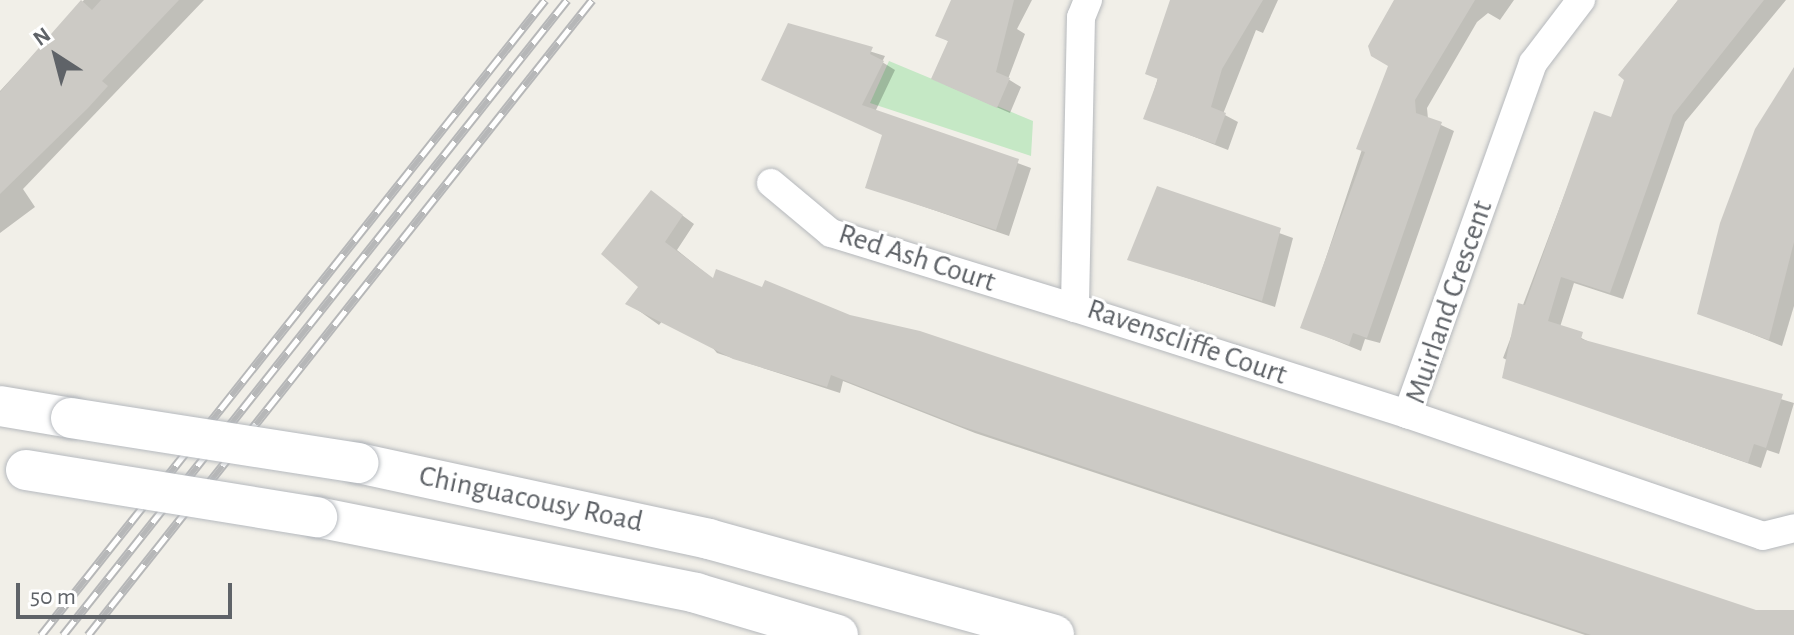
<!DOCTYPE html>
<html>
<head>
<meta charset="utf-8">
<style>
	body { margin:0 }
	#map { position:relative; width:1794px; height:635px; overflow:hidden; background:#f1efe8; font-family:"Alegreya Sans",sans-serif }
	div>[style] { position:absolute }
	.green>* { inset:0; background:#c5e8c5 }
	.shadow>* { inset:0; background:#0003 }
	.building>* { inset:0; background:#cccac5 }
	.roads { filter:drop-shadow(0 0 2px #b5b8bc) drop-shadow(0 0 2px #b5b8bc) }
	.street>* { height:28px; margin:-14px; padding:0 14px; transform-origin:14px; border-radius:14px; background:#fff }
	.secondary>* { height:40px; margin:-20px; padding:0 20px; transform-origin:20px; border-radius:20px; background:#fff }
	.rail>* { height:9px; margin-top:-4.5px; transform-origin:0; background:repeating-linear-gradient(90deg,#fff 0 18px,#b6b7b8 0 36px); box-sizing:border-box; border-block:2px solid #b6b7b8 }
	.bridges { filter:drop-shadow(0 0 2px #b6babf) drop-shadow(0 0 2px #b6babf) }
	.secondary-bridge>* { height:40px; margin:-20px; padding:0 20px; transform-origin:20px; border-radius:20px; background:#fff }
	span { translate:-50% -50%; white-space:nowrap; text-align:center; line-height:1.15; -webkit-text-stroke:6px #fff; paint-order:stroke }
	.street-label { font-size:30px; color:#5f6368 }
	.north { position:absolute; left:16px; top:16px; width:80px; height:80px; -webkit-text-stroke:6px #fff; paint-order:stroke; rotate:324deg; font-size:22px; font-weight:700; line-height:32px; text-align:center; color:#5f6368 }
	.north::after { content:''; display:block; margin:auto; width:28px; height:36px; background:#5f6368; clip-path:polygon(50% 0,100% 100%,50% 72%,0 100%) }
	.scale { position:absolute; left:16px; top:583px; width:216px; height:36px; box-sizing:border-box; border:4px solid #5f6368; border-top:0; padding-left:10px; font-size:24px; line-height:28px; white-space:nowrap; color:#5f6368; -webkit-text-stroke:6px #fff; paint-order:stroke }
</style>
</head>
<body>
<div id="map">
	<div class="green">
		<i style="clip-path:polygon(889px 61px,1033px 121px,1031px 156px,870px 103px)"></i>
	</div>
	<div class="shadow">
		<i style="clip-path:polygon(84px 0,204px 0,23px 189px,35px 207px,0 233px,0 91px)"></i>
		<i style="clip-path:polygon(953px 0,1032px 0,1017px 29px,1025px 34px,1008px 79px,1021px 87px,1010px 113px,946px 85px,950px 42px,937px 35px)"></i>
		<i style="clip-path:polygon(1181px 0,1278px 0,1263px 33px,1256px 30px,1223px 114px,1238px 122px,1228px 150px,1146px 118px)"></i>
		<i style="clip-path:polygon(1400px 0,1514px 0,1500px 20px,1488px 13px,1477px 22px,1427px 108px,1428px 119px,1454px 131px,1380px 343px,1365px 339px,1361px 351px,1303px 327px,1390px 65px)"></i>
		<i style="clip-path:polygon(1678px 0,1786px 0,1685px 122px,1623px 299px,1574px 283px,1560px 327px,1593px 344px,1794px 403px,1779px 454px,1767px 450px,1761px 468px,1504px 377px,1509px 361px,1503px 358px,1595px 114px,1612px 119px,1627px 79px,1621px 75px)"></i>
		<i style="clip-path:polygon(789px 26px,885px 56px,882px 62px,895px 70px,875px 112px,1031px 168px,1009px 236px,867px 187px,884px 136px)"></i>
		<i style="clip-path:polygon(1794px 71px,1794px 306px,1782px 346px,1700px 313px)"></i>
		<i style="clip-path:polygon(1158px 189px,1293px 238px,1275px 307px,1130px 259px)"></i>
		<i style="clip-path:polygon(652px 193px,694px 224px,677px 250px,714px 280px,850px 317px,1756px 612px,1794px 612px,1794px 635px,1585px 635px,975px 433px,843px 381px,840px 393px,717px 353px,707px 341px,663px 320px,659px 325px,628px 303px,641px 286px)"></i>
	</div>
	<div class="building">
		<i style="clip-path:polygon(81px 0,92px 10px,101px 0,179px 0,102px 81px,108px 86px,88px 108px,0 194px,0 92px)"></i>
		<i style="clip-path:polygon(951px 0,1014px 0,996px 72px,1010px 78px,997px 108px,931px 79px,948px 41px,935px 36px)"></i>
		<i style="clip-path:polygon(1170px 0,1263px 0,1222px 69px,1211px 107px,1226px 113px,1215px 144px,1143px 119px,1158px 79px,1145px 74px)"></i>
		<i style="clip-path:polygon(1394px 0,1475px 0,1415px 100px,1416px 113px,1442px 122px,1367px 338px,1353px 333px,1349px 345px,1300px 328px,1365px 152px,1356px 149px,1388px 66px,1371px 56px,1368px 46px)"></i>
		<i style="clip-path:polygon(1678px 0,1764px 0,1673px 115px,1610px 293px,1561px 277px,1548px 321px,1583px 332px,1581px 339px,1783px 394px,1766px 448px,1754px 444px,1748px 463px,1502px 378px,1518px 303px,1525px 305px,1594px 111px,1611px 117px,1624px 80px,1618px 75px)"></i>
		<i style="clip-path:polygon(788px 23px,873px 47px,870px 54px,884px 61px,862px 105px,1019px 159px,996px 230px,865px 188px,882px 135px,761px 80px)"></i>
		<i style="clip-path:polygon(1794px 67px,1794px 242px,1769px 340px,1697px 314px,1720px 223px,1755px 129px)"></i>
		<i style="clip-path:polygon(1157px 186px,1281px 228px,1262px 301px,1127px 260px)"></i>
		<i style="clip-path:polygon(651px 190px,683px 215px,665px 242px,713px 278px,716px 269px,762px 287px,765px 280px,850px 315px,920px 331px,1756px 610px,1794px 610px,1794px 635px,1591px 635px,961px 426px,831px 375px,827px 387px,733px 359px,625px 304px,638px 287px,601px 254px)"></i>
	</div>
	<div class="roads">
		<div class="street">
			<i style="left:1088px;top:0;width:18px;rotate:112deg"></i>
			<i style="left:1081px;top:17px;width:291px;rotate:91.2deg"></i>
			<i style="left:1075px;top:308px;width:349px;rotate:17.7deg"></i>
			<i style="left:1581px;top:0;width:79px;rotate:127.3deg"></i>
			<i style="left:1533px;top:63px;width:373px;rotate:109.7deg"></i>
			<i style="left:1407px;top:414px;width:376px;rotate:18.9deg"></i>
			<i style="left:1763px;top:536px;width:32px;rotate:-14deg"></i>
			<i style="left:771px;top:183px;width:78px;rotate:39.8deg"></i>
			<i style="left:831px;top:233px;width:255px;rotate:17.1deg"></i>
		</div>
		<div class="secondary">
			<i style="left:0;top:406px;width:72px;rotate:9.6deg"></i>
			<i style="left:358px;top:463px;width:359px;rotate:12.2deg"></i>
			<i style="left:709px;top:539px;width:358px;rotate:15.5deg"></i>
			<i style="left:317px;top:517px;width:387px;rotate:11.3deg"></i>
			<i style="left:696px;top:593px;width:148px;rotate:16.5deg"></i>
		</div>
	</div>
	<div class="rail">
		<i style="left:41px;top:635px;width:811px;rotate:-51.56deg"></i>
		<i style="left:63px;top:635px;width:811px;rotate:-51.56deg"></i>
		<i style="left:88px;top:635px;width:811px;rotate:-51.56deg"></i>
	</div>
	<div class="bridges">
		<div class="secondary-bridge">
			<i style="left:71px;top:418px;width:291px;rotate:8.9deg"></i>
			<i style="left:26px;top:470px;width:295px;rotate:9.2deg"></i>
		</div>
	</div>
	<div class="street-label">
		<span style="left:917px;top:258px;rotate:18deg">Red Ash Court</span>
		<span style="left:1449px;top:302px;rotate:-71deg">Muirland Crescent</span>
		<span style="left:1187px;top:342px;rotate:19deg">Ravenscliffe Court</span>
		<span style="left:531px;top:499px;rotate:12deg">Chinguacousy Road</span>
	</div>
	<div class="north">N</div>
	<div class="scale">50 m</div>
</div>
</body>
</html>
